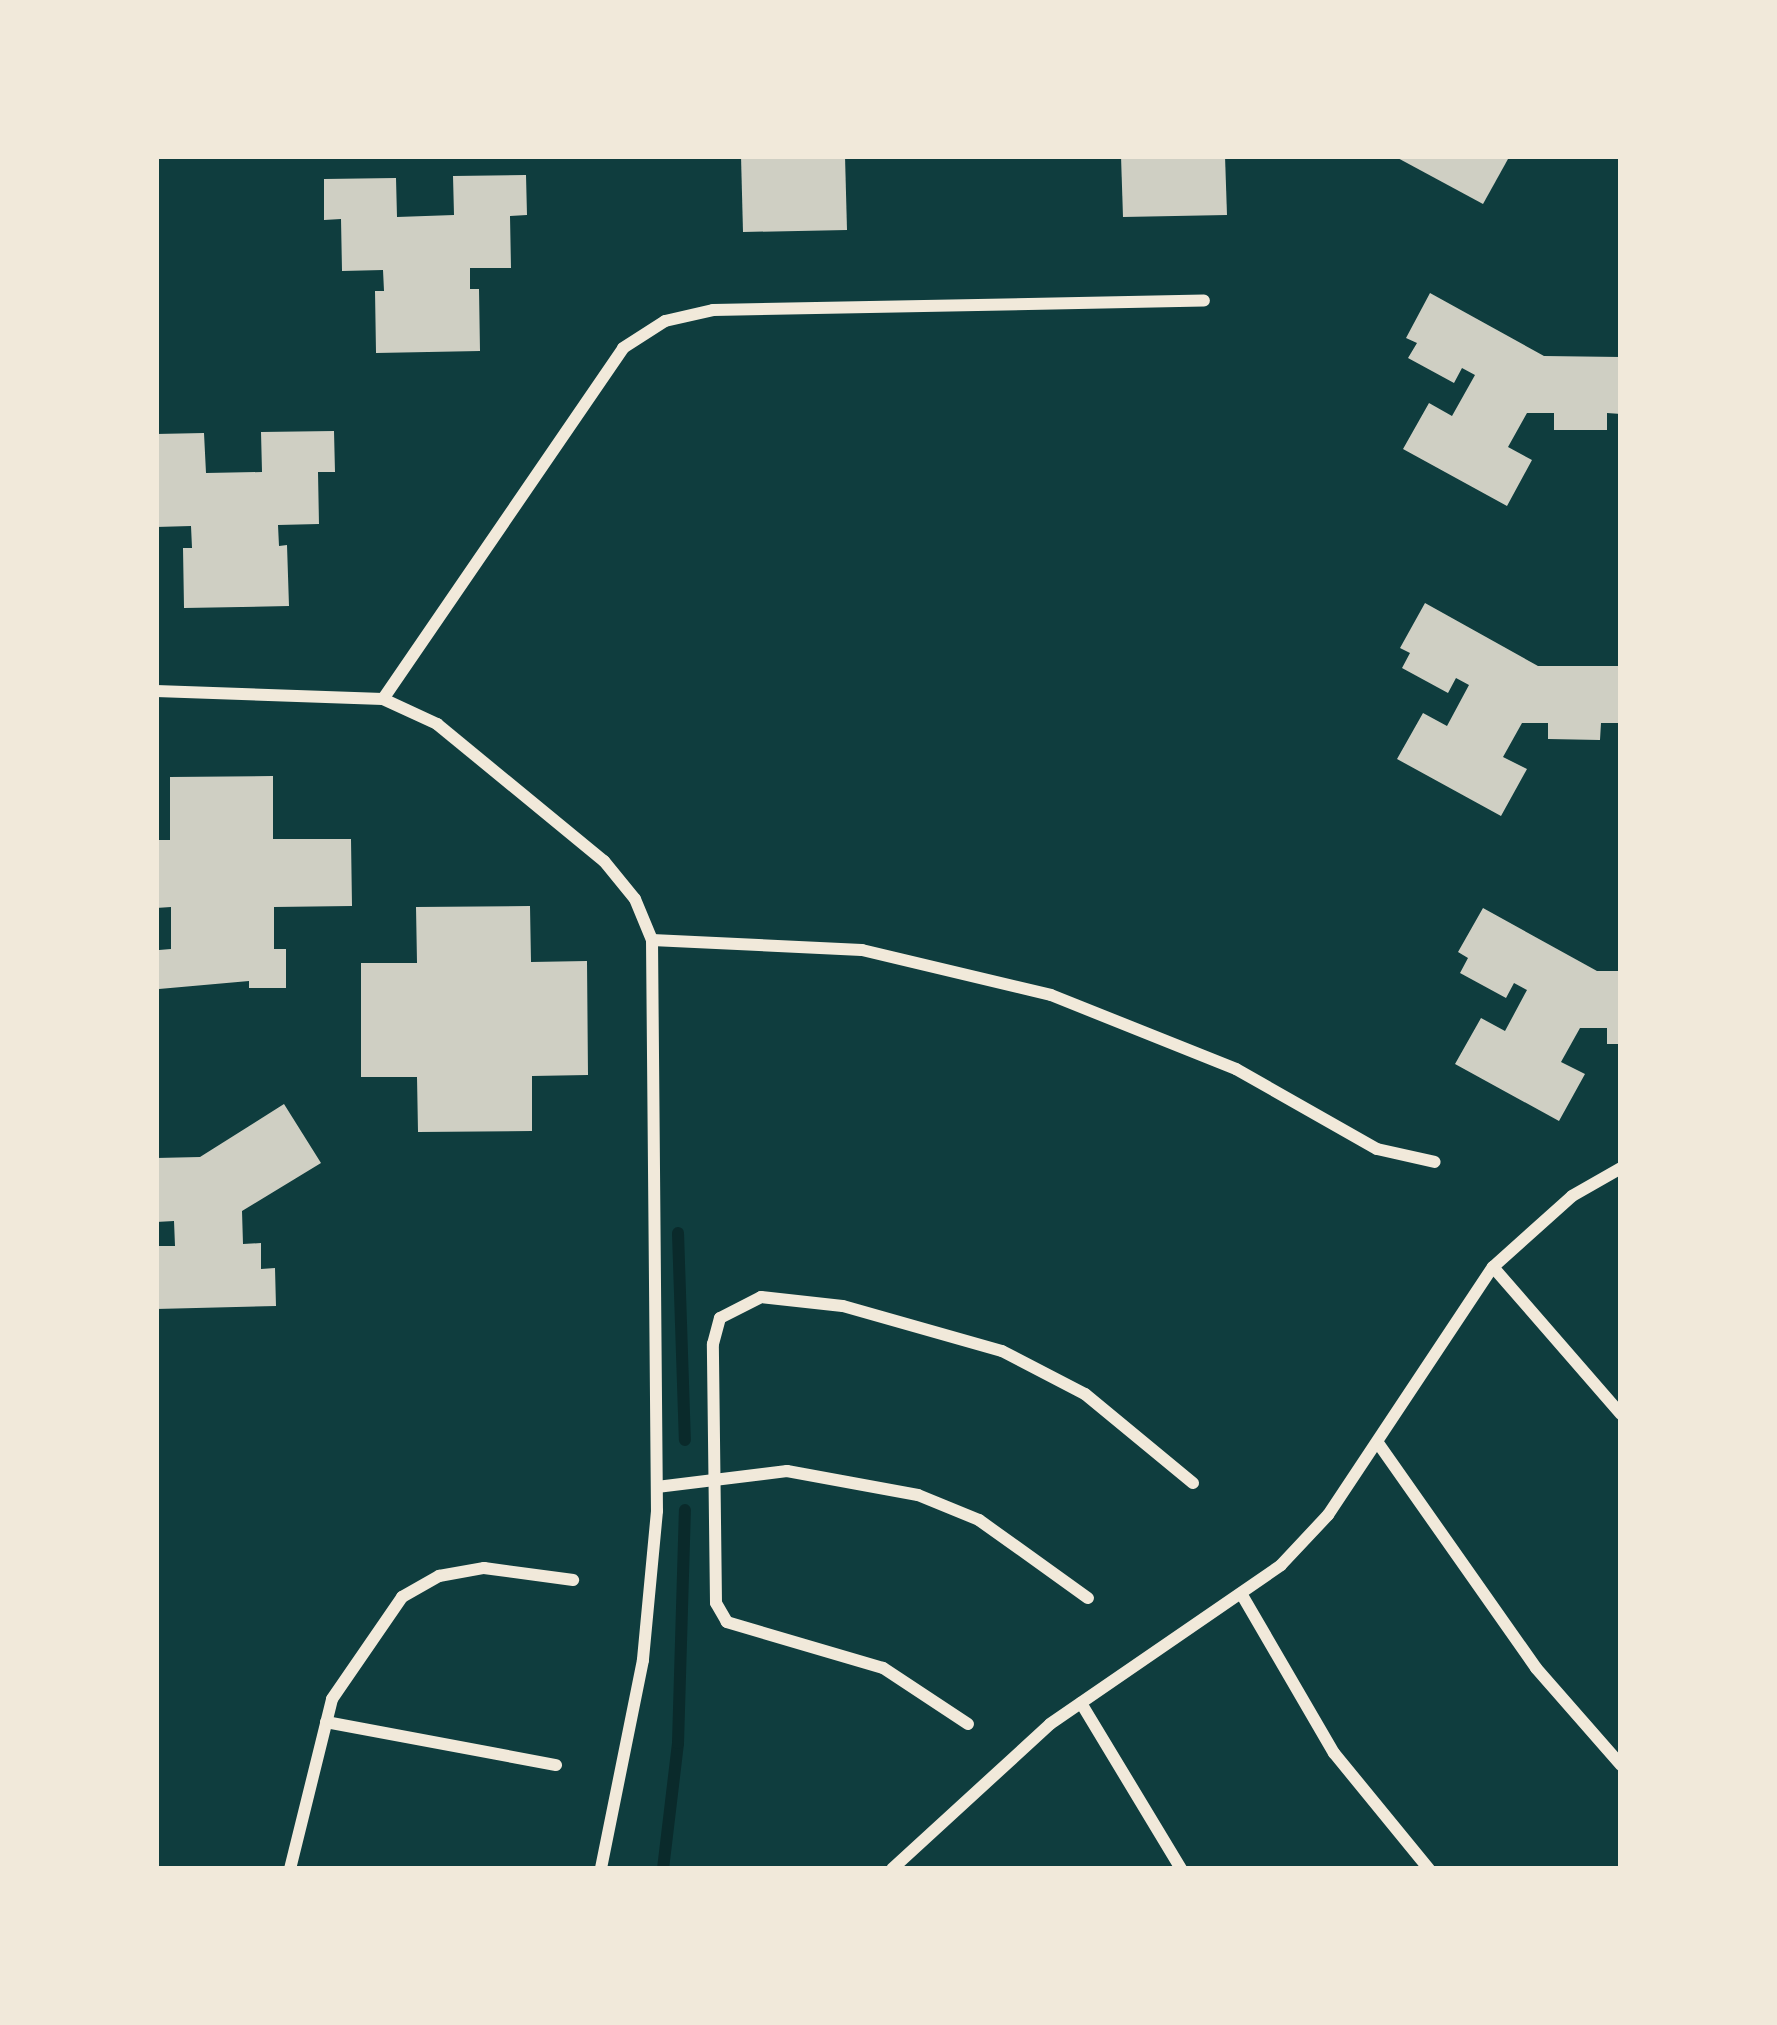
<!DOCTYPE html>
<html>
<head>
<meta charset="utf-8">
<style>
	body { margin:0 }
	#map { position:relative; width:1777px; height:2025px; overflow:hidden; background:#0f3d3e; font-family:Merriweather,serif }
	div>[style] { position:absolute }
	.stream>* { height:12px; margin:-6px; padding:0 6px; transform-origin:6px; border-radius:6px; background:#0a2a2b }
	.building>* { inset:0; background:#cfcfc3 }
	.minor>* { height:12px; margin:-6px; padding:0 6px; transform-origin:6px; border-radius:6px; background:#f1e9da }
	span { translate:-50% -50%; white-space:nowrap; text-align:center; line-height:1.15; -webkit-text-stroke:9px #f1e9da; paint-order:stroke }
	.frame { position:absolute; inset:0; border:159px solid #f1e9da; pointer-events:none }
</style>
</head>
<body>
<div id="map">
	<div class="stream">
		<i style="left:678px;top:1233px;width:207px;rotate:88.1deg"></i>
		<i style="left:663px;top:1869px;width:127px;rotate:-83.2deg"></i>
		<i style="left:678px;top:1743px;width:233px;rotate:-88.3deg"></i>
	</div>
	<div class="building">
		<i style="clip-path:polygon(741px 156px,845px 156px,847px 230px,743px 232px)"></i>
		<i style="clip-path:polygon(1121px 156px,1225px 156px,1227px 215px,1123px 217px)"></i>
		<i style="clip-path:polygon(1394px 156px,1504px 156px,1508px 159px,1483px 204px)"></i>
		<i style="clip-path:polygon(526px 175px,527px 215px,510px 216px,511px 268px,470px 268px,470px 289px,479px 289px,480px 351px,376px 353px,375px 291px,384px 291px,383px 270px,342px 271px,341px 219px,324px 220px,324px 179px,396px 178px,397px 217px,454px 215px,453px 176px)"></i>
		<i style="clip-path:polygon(1430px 293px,1544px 356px,1621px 357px,1621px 414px,1607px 413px,1607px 430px,1554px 430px,1554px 413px,1527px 413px,1508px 447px,1532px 460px,1507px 506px,1403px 449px,1429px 403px,1452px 416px,1475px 375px,1462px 368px,1454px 383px,1408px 358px,1417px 343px,1406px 338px)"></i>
		<i style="clip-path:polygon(334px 431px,335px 472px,318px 472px,319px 524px,278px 525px,279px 546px,287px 545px,289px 606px,184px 608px,183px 548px,192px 548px,191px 526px,156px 527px,156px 434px,204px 433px,206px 473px,262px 472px,261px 432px)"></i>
		<i style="clip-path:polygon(1425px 603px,1538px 666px,1621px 666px,1621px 723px,1601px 723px,1600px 740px,1548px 739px,1548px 723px,1522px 723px,1503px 757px,1527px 769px,1501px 816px,1397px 759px,1423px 713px,1447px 726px,1469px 685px,1456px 678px,1448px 693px,1402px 668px,1410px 653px,1400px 648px)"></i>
		<i style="clip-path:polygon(273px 776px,273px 839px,351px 839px,352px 906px,274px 907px,274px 949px,286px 949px,286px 988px,249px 988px,249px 981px,159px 989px,159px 950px,171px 949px,171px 907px,156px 908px,156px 840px,170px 840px,170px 777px)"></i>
		<i style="clip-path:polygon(530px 906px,531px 962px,587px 961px,588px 1075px,532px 1076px,532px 1131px,418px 1132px,417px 1077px,361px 1077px,361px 963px,417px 963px,416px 907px)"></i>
		<i style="clip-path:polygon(1483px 908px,1597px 971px,1621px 971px,1621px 1044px,1607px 1044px,1607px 1028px,1580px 1028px,1561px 1062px,1585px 1074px,1559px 1121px,1455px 1064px,1481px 1018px,1505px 1031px,1527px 990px,1514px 983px,1506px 998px,1460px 973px,1468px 958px,1458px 952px)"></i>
		<i style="clip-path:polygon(284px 1104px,321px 1163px,242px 1211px,243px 1244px,261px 1243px,261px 1269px,275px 1268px,276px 1306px,156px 1309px,157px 1246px,175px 1246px,174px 1221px,156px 1222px,156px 1158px,200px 1157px)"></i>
	</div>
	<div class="minor">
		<i style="left:156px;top:691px;width:227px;rotate:2deg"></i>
		<i style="left:383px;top:699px;width:60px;rotate:24.8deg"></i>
		<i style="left:437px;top:724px;width:216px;rotate:39.4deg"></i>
		<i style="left:604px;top:861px;width:49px;rotate:50.8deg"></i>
		<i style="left:635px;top:899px;width:44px;rotate:67.5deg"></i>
		<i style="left:652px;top:940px;width:571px;rotate:89.5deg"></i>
		<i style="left:657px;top:1511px;width:150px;rotate:95.4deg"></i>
		<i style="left:643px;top:1660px;width:213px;rotate:101.4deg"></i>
		<i style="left:383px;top:699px;width:425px;rotate:-55.6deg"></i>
		<i style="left:623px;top:348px;width:50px;rotate:-32.7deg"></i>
		<i style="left:665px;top:321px;width:49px;rotate:-12.9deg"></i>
		<i style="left:713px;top:310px;width:491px;rotate:-1.1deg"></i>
		<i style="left:652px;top:940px;width:210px;rotate:2.7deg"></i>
		<i style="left:862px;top:950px;width:194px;rotate:13.4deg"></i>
		<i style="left:1051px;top:995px;width:199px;rotate:21.8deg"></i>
		<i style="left:1236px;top:1069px;width:162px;rotate:29.6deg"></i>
		<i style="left:1377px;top:1149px;width:59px;rotate:12.6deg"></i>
		<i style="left:1493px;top:1267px;width:195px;rotate:49deg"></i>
		<i style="left:1378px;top:1443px;width:275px;rotate:54.9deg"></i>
		<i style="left:1536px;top:1668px;width:129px;rotate:48.8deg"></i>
		<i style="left:657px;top:1487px;width:131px;rotate:-7deg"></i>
		<i style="left:787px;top:1471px;width:133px;rotate:10.4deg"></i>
		<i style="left:918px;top:1495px;width:66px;rotate:22.3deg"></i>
		<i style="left:979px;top:1520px;width:134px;rotate:35.6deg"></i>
		<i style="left:1242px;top:1595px;width:183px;rotate:59.8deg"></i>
		<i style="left:1334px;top:1753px;width:150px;rotate:50.7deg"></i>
		<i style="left:1081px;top:1703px;width:194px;rotate:58.9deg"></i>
		<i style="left:326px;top:1722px;width:234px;rotate:10.6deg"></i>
		<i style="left:968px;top:1724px;width:102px;rotate:-146.6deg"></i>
		<i style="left:883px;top:1668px;width:163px;rotate:-163.6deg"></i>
		<i style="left:727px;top:1622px;width:22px;rotate:-120deg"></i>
		<i style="left:716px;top:1603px;width:259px;rotate:-90.7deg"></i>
		<i style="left:713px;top:1344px;width:27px;rotate:-75deg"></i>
		<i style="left:720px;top:1318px;width:46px;rotate:-27.1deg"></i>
		<i style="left:761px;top:1297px;width:82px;rotate:6.3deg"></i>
		<i style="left:843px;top:1306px;width:165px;rotate:15.8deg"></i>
		<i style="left:1002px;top:1351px;width:93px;rotate:27.4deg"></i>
		<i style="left:1085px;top:1394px;width:140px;rotate:39.5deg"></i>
		<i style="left:290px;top:1869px;width:175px;rotate:-76.1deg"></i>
		<i style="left:332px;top:1699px;width:124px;rotate:-55.5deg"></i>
		<i style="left:402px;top:1597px;width:43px;rotate:-29.6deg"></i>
		<i style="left:439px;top:1576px;width:46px;rotate:-10.1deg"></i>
		<i style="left:484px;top:1568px;width:90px;rotate:7.7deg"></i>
		<i style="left:892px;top:1869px;width:214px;rotate:-42.5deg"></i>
		<i style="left:1050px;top:1724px;width:280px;rotate:-34.5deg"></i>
		<i style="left:1281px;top:1565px;width:69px;rotate:-46.8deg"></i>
		<i style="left:1328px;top:1515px;width:298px;rotate:-56.4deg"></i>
		<i style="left:1493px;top:1267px;width:106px;rotate:-41.9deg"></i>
		<i style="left:1572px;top:1196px;width:56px;rotate:-29.7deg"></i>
	</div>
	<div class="frame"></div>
</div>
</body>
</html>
